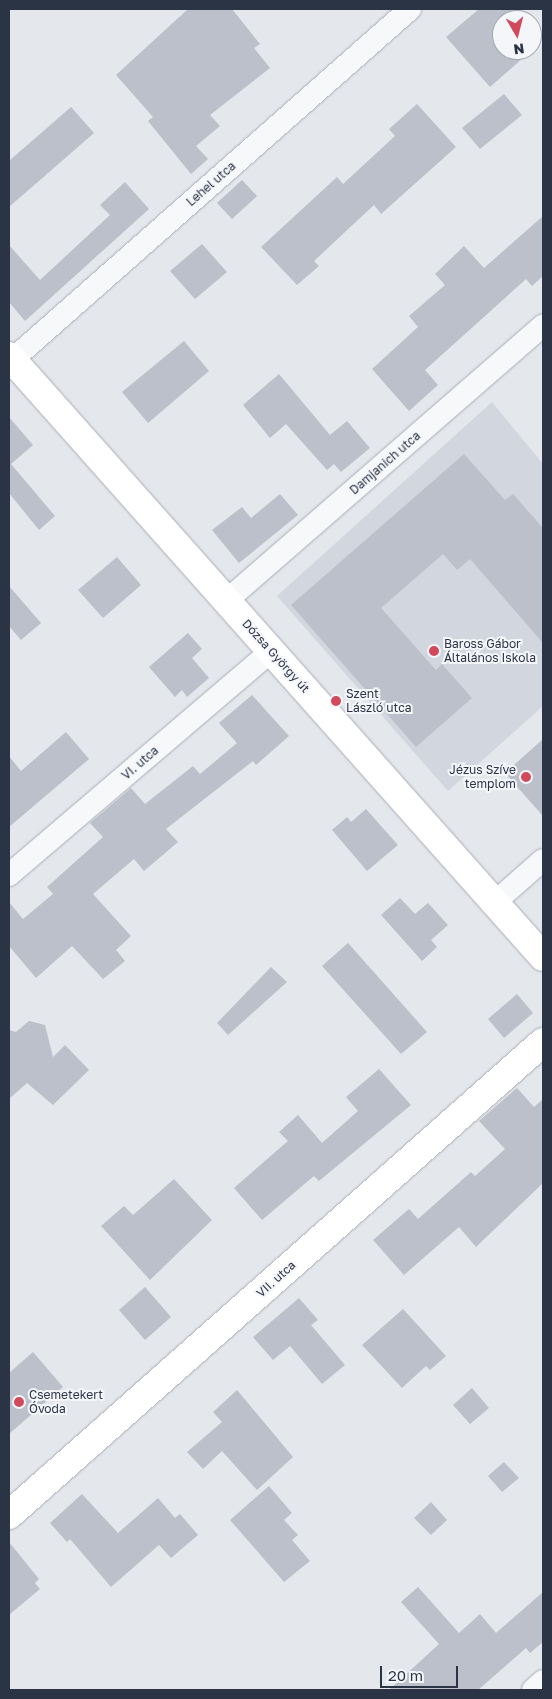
<!DOCTYPE html>
<html>
<head>
<meta charset="utf-8">
<style>
	body { margin:0 }
	#map { position:relative; width:552px; height:1699px; overflow:hidden; background:#e4e7ec; font-family:"Golos Text",sans-serif }
	div>[style] { position:absolute }
	.built>* { inset:0; background:#d2d6de }
	.building>* { inset:0; background:#bbc0ca }
	.roads { filter:drop-shadow(0 0 1px #a9aeb7) drop-shadow(0 0 1px #a9aeb7) }
	.street>* { height:22px; margin:-11px; padding:0 11px; transform-origin:11px; border-radius:11px; background:#f7f8fa }
	.secondary>* { height:28px; margin:-14px; padding:0 14px; transform-origin:14px; border-radius:14px; background:#fff }
	.dots>* { width:14px; height:14px; translate:-50% -50%; box-sizing:border-box; border:2px solid #f4f6f9; border-radius:50% }
	span { translate:-50% -50%; white-space:nowrap; text-align:center; line-height:1.15; -webkit-text-stroke:4px #f4f6f9; paint-order:stroke }
	.street-label { font-size:12px; color:#2b3445 }
	.poi-label { font-size:12px; color:#2b3445 }
	.left { translate:0 -50%; text-align:left }
	.right { translate:-100% -50%; text-align:right }
	.frame { position:absolute; inset:0; border:10px solid #2b3445; pointer-events:none }
	.north { position:absolute; left:492px; top:10px; width:50px; height:50px; box-sizing:border-box; background:#f4f6f9; border:1px solid #a4a8b1; border-radius:50%; rotate:172deg; font-size:14px; font-weight:700; line-height:20px; text-align:center; color:#2b3445 }
	.north::after { content:''; display:block; margin:auto; width:18px; height:22px; background:#d1495b; clip-path:polygon(50% 0,100% 100%,50% 72%,0 100%) }
	.scale { position:absolute; left:380px; top:1666px; width:78px; height:22px; box-sizing:border-box; border:2px solid #2b3445; border-top:0; padding-left:6px; font-size:15px; line-height:18px; white-space:nowrap; color:#2b3445; -webkit-text-stroke:4px #f4f6f9; paint-order:stroke }
</style>
</head>
<body>
<div id="map">
	<div class="built">
		<i style="clip-path:polygon(492px 402px,543px 464px,543px 706px,448px 791px,277px 596px)"></i>
	</div>
	<div class="building">
		<i style="clip-path:polygon(188px 9px,232px 9px,260px 44px,254px 48px,270px 68px,210px 115px,220px 126px,196px 146px,208px 159px,191px 174px,148px 121px,153px 117px,116px 75px)"></i>
		<i style="clip-path:polygon(479px 9px,518px 9px,528px 20px,502px 20px,502px 50px,532px 50px,490px 87px,446px 37px)"></i>
		<i style="clip-path:polygon(532px 25px,543px 37px,532px 50px)"></i>
		<i style="clip-path:polygon(504px 94px,522px 115px,480px 149px,462px 128px)"></i>
		<i style="clip-path:polygon(417px 104px,456px 147px,381px 214px,374px 205px,314px 261px,319px 266px,297px 285px,261px 247px,337px 177px,343px 184px,395px 136px,389px 129px)"></i>
		<i style="clip-path:polygon(71px 107px,94px 133px,9px 207px,9px 161px)"></i>
		<i style="clip-path:polygon(242px 180px,257px 196px,232px 219px,217px 203px)"></i>
		<i style="clip-path:polygon(125px 182px,149px 209px,25px 321px,9px 302px,9px 245px,40px 280px,110px 215px,100px 205px)"></i>
		<i style="clip-path:polygon(543px 216px,543px 276px,532px 286px,526px 279px,425px 370px,438px 385px,409px 411px,372px 369px,418px 327px,409px 316px,445px 285px,435px 274px,464px 246px,484px 268px)"></i>
		<i style="clip-path:polygon(202px 244px,227px 272px,195px 299px,170px 271px)"></i>
		<i style="clip-path:polygon(184px 341px,209px 371px,148px 423px,122px 392px)"></i>
		<i style="clip-path:polygon(279px 374px,330px 435px,347px 421px,370px 448px,341px 472px,334px 464px,327px 470px,286px 424px,270px 438px,243px 405px)"></i>
		<i style="clip-path:polygon(9px 417px,33px 445px,11px 464px,55px 516px,39px 530px,9px 493px)"></i>
		<i style="clip-path:polygon(464px 454px,505px 500px,513px 494px,543px 528px,543px 643px,470px 559px,457px 570px,443px 554px,381px 608px,436px 670px,442px 664px,472px 698px,416px 747px,291px 605px)"></i>
		<i style="clip-path:polygon(280px 494px,298px 515px,239px 563px,212px 530px,242px 507px,251px 518px)"></i>
		<i style="clip-path:polygon(117px 557px,141px 585px,103px 618px,78px 590px)"></i>
		<i style="clip-path:polygon(9px 586px,41px 623px,21px 640px,9px 626px)"></i>
		<i style="clip-path:polygon(188px 633px,202px 649px,192px 658px,209px 678px,187px 697px,182px 690px,175px 697px,149px 667px)"></i>
		<i style="clip-path:polygon(252px 695px,289px 736px,256px 765px,253px 761px,166px 829px,178px 842px,144px 871px,134px 859px,93px 894px,131px 936px,116px 950px,125px 961px,103px 979px,72px 946px,36px 978px,9px 946px,9px 902px,23px 919px,53px 894px,47px 887px,103px 837px,90px 823px,131px 788px,145px 804px,193px 766px,200px 774px,237px 743px,219px 723px)"></i>
		<i style="clip-path:polygon(66px 732px,89px 759px,9px 827px,9px 756px,21px 771px)"></i>
		<i style="clip-path:polygon(543px 739px,543px 816px,505px 773px)"></i>
		<i style="clip-path:polygon(366px 809px,398px 845px,367px 871px,332px 830px,347px 817px,351px 822px)"></i>
		<i style="clip-path:polygon(400px 898px,415px 914px,428px 903px,448px 925px,431px 940px,437px 947px,422px 961px,381px 915px)"></i>
		<i style="clip-path:polygon(348px 943px,427px 1032px,401px 1054px,322px 966px)"></i>
		<i style="clip-path:polygon(271px 967px,287px 982px,228px 1035px,217px 1023px)"></i>
		<i style="clip-path:polygon(517px 994px,533px 1013px,504px 1038px,488px 1019px)"></i>
		<i style="clip-path:polygon(29px 1021px,45px 1025px,53px 1057px,65px 1045px,89px 1070px,53px 1105px,27px 1083px,9px 1099px,9px 1030px,16px 1032px)"></i>
		<i style="clip-path:polygon(379px 1069px,411px 1105px,319px 1181px,314px 1176px,262px 1220px,234px 1188px,288px 1141px,279px 1132px,298px 1115px,322px 1143px,358px 1111px,346px 1097px)"></i>
		<i style="clip-path:polygon(517px 1088px,534px 1107px,543px 1099px,543px 1183px,476px 1247px,459px 1227px,404px 1275px,373px 1240px,409px 1209px,418px 1219px,471px 1172px,475px 1176px,505px 1149px,479px 1121px)"></i>
		<i style="clip-path:polygon(174px 1179px,212px 1220px,150px 1280px,101px 1226px,124px 1206px,133px 1215px)"></i>
		<i style="clip-path:polygon(145px 1287px,171px 1317px,145px 1340px,119px 1310px)"></i>
		<i style="clip-path:polygon(299px 1298px,318px 1320px,311px 1325px,345px 1365px,322px 1384px,290px 1346px,273px 1360px,253px 1337px)"></i>
		<i style="clip-path:polygon(403px 1309px,446px 1356px,430px 1370px,426px 1366px,402px 1388px,362px 1345px)"></i>
		<i style="clip-path:polygon(33px 1352px,63px 1387px,9px 1434px,9px 1373px)"></i>
		<i style="clip-path:polygon(472px 1388px,489px 1408px,470px 1424px,453px 1405px)"></i>
		<i style="clip-path:polygon(237px 1390px,293px 1457px,257px 1490px,222px 1451px,203px 1469px,187px 1452px,222px 1422px,213px 1412px)"></i>
		<i style="clip-path:polygon(504px 1462px,519px 1478px,502px 1492px,488px 1476px)"></i>
		<i style="clip-path:polygon(269px 1486px,292px 1513px,284px 1520px,298px 1535px,292px 1540px,310px 1561px,284px 1582px,230px 1520px)"></i>
		<i style="clip-path:polygon(82px 1494px,118px 1533px,158px 1498px,175px 1518px,180px 1514px,198px 1535px,171px 1558px,159px 1545px,111px 1587px,70px 1539px,67px 1542px,50px 1523px)"></i>
		<i style="clip-path:polygon(431px 1502px,447px 1520px,431px 1535px,414px 1518px)"></i>
		<i style="clip-path:polygon(9px 1542px,39px 1579px,35px 1583px,40px 1589px,9px 1615px)"></i>
		<i style="clip-path:polygon(418px 1587px,459px 1633px,480px 1614px,496px 1633px,543px 1592px,543px 1642px,530px 1653px,526px 1648px,478px 1690px,389px 1690px,439px 1644px,401px 1602px)"></i>
	</div>
	<div class="roads">
		<div class="street">
			<i style="left:12px;top:360px;width:531px;rotate:-41.41deg"></i>
			<i style="left:226px;top:601px;width:420px;rotate:-41deg"></i>
			<i style="left:9px;top:875px;width:345px;rotate:-40.5deg"></i>
			<i style="left:494px;top:903px;width:65px;rotate:-41.3deg"></i>
			<i style="left:533px;top:1690px;width:13px;rotate:-42deg"></i>
		</div>
		<div class="secondary">
			<i style="left:9px;top:356px;width:804px;rotate:48.38deg"></i>
			<i style="left:9px;top:1515px;width:713px;rotate:-41.53deg"></i>
		</div>
	</div>
	<div class="dots">
		<i style="left:434px;top:651px;background:#d1495b"></i>
		<i style="left:336px;top:701px;background:#d1495b"></i>
		<i style="left:526px;top:777px;background:#d1495b"></i>
		<i style="left:19px;top:1402px;background:#d1495b"></i>
	</div>
	<div class="street-label">
		<span style="left:211px;top:184px;rotate:-41deg">Lehel utca</span>
		<span style="left:385px;top:463px;rotate:-41deg">Damjanich utca</span>
		<span style="left:276px;top:656px;rotate:48deg">Dózsa György út</span>
		<span style="left:140px;top:763px;rotate:-41deg">VI. utca</span>
		<span style="left:276px;top:1279px;rotate:-42deg">VII. utca</span>
	</div>
	<div class="poi-label">
		<span class="left" style="left:444px;top:651px">Baross Gábor<br>Általános Iskola</span>
		<span class="left" style="left:346px;top:701px">Szent<br>László utca</span>
		<span class="right" style="left:516px;top:777px">Jézus Szíve<br>templom</span>
		<span class="left" style="left:29px;top:1402px">Csemetekert<br>Óvoda</span>
	</div>
	<div class="frame"></div>
	<div class="north">N</div>
	<div class="scale">20 m</div>
</div>
</body>
</html>
